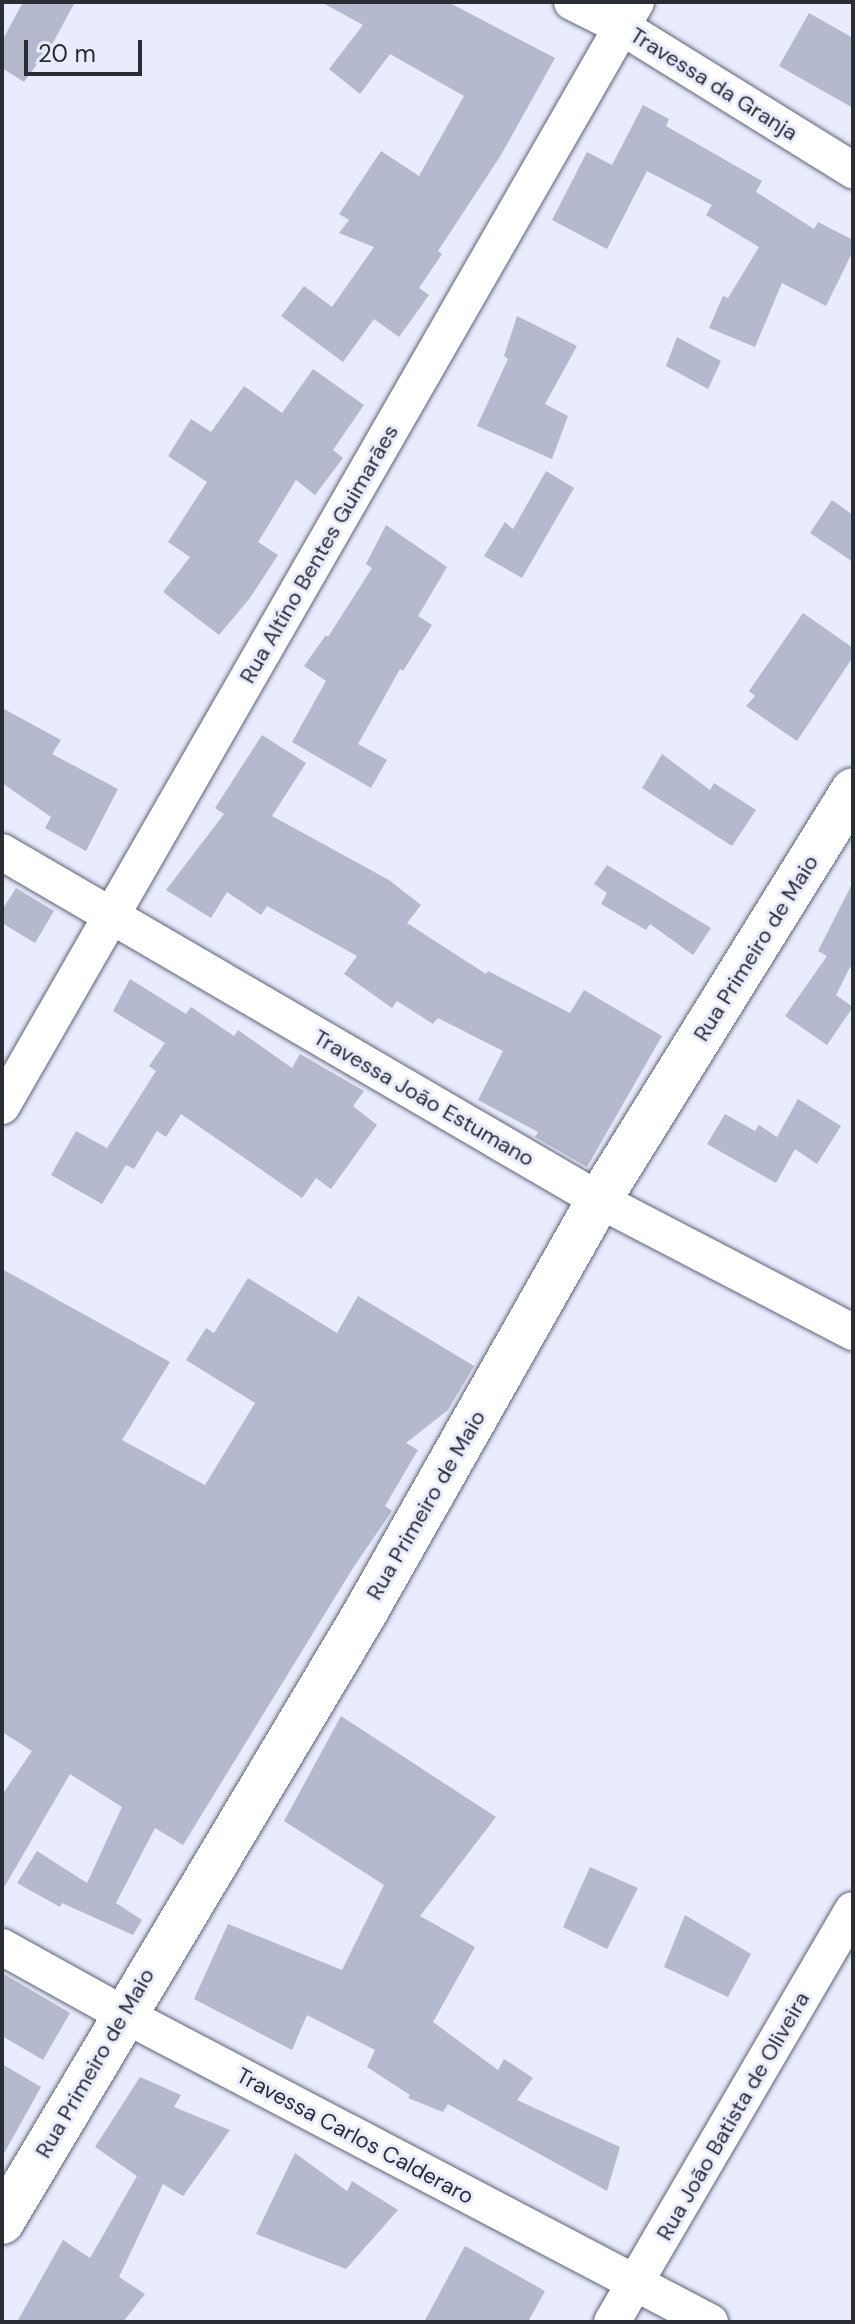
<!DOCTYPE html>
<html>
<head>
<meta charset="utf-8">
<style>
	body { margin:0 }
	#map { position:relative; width:855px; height:2324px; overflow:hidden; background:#e8ecfd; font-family:"DM Sans",sans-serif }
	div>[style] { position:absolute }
	.building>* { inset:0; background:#b4b9cd }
	.roads { filter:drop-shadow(0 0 2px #5e6375) drop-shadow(0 0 2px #5e6375) }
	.street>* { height:36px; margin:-18px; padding:0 18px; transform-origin:18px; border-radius:18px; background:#fff }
	.secondary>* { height:44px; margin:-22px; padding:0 22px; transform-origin:22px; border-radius:22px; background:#fff }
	span { translate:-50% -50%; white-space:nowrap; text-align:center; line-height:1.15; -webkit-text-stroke:6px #e8ecfd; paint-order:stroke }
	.street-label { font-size:22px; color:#2b2d35 }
	.frame { position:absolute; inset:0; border:4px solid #2b2d35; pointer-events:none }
	.scale { position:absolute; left:24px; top:40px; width:118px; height:36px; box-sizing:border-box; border:4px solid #2b2d35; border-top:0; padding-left:10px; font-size:24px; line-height:28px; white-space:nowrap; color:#2b2d35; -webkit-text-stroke:6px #e8ecfd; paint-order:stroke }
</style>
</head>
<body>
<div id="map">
	<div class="building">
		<i style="clip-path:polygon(23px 2px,75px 2px,54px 41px,24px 82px,2px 68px,2px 41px)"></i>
		<i style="clip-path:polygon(321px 2px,448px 2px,555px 58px,501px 155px,438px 251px,442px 254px,419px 288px,429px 295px,399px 337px,374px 319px,343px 362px,281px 316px,304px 286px,332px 307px,374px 247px,339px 233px,349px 220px,339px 214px,381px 151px,419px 176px,464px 96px,390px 54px,360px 94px,329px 69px,363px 25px)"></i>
		<i style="clip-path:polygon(809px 13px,853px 38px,853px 108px,779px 66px)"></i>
		<i style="clip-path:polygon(643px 105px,669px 119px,666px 126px,762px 181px,756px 192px,814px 229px,818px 222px,853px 240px,853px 251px,826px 306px,782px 283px,755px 347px,709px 328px,723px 296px,728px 298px,759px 247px,706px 215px,712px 205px,647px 171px,607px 249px,552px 220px,587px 152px,612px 165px)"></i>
		<i style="clip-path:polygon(517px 316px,577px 346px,545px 404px,568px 416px,552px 459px,477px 426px,508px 359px,504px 356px)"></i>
		<i style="clip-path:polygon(677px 337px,721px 361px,708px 389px,666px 366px)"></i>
		<i style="clip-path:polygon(313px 369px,364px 405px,333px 450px,343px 458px,315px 495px,296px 480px,258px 542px,278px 555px,250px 598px,219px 635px,163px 592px,190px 557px,168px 542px,207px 482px,168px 456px,191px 419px,211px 432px,244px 386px,282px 413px)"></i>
		<i style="clip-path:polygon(546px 471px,574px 488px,522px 578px,484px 556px,505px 522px,513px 529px)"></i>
		<i style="clip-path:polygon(832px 500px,853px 515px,853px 562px,810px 533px)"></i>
		<i style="clip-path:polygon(386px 525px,447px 567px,418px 616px,432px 625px,403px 671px,400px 669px,358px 744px,387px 760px,371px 788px,292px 742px,326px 681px,304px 666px,326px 635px,328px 637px,372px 568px,366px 564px)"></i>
		<i style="clip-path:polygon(803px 613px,853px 648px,853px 657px,797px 741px,746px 706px,755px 696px,749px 691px)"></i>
		<i style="clip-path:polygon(2px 708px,61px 740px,52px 754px,118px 789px,86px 851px,45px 828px,51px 817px,2px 783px)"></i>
		<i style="clip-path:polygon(262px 735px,306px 763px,272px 816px,389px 880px,421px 905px,407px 923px,486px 974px,488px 971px,570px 1013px,584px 990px,662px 1036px,587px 1167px,535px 1137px,538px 1132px,478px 1100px,503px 1051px,438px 1018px,433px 1024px,397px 1001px,392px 1008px,344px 974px,357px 956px,267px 906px,261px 915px,227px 892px,211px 918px,166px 890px,224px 814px,215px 808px)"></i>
		<i style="clip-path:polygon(662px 754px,710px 790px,714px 783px,756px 810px,732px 846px,642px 788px)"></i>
		<i style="clip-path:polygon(607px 865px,711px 928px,693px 955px,650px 924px,646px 930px,601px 904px,607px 893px,594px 884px)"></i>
		<i style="clip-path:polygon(853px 882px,853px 969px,850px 967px,836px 995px,853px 1007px,827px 1045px,785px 1016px,827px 956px,818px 951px)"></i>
		<i style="clip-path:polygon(16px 888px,54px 911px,35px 943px,2px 923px,2px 910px)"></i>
		<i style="clip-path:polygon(130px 979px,186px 1014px,191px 1007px,234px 1036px,238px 1030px,292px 1068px,300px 1054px,364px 1091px,353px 1106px,377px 1125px,331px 1189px,316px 1178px,302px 1198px,181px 1114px,166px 1137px,157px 1131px,134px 1169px,126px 1165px,102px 1204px,51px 1175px,76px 1131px,107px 1148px,156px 1071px,149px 1066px,165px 1043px,113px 1011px)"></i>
		<i style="clip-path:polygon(798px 1099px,841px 1126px,817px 1164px,795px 1149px,776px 1183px,707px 1144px,725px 1114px,755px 1131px,759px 1125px,777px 1137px)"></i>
		<i style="clip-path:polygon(2px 1269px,170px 1362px,122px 1440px,205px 1485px,255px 1403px,186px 1360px,206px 1328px,214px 1333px,248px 1278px,337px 1333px,358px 1296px,474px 1366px,448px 1410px,406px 1443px,418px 1450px,385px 1506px,392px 1511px,353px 1568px,183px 1845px,155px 1828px,116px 1903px,142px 1920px,133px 1935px,62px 1903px,60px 1907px,17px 1883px,37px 1851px,87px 1883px,122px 1807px,70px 1774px,2px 1891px,2px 1795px,32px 1751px,2px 1732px)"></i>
		<i style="clip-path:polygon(341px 1716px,496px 1817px,420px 1916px,475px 1947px,433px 2022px,498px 2070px,504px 2059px,533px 2078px,517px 2100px,620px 2147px,607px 2191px,448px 2104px,443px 2112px,408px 2098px,410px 2095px,367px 2067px,375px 2050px,307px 2015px,292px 2050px,194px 1999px,228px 1924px,342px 1970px,384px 1885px,284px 1821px)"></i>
		<i style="clip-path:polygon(590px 1867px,638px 1888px,607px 1949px,563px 1927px)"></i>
		<i style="clip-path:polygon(685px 1915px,751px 1954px,728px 1997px,664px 1967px)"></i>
		<i style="clip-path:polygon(2px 1973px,70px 2013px,43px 2060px,2px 2036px)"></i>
		<i style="clip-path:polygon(2px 2064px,41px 2087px,2px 2157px)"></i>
		<i style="clip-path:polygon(140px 2077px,181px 2095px,174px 2107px,230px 2130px,183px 2196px,163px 2184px,119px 2277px,145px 2294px,123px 2322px,17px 2322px,63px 2240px,90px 2258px,137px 2176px,95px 2147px)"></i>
		<i style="clip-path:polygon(295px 2153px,347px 2191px,352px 2181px,398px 2210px,346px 2269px,256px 2234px)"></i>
		<i style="clip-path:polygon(465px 2246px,545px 2291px,528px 2322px,424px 2322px)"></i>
	</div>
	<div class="roads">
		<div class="street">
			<i style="left:572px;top:2px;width:56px;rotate:26.6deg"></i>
			<i style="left:622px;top:27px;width:272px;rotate:31.8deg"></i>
			<i style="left:2px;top:852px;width:691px;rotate:30.24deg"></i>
			<i style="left:599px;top:1200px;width:286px;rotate:27.5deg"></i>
			<i style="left:2px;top:1106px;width:1273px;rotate:-60.13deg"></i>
			<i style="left:2px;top:1947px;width:138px;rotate:29deg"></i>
			<i style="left:123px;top:2014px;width:663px;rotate:27.69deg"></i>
			<i style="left:612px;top:2322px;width:477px;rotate:-59.7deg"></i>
		</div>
		<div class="secondary">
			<i style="left:2px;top:2222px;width:709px;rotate:-59.2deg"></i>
			<i style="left:365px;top:1613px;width:475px;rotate:-60.5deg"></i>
			<i style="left:599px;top:1200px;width:482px;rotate:-58.2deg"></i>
		</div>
	</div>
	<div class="street-label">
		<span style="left:714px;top:84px;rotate:32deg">Travessa da Granja</span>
		<span style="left:319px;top:554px;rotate:-60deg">Rua Altíno Bentes Guimarães</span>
		<span style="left:756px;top:948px;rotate:-58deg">Rua Primeiro de Maio</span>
		<span style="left:424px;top:1098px;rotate:30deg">Travessa João Estumano</span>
		<span style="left:426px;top:1505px;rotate:-60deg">Rua Primeiro de Maio</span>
		<span style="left:95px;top:2063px;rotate:-60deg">Rua Primeiro de Maio</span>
		<span style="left:733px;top:2116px;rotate:-60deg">Rua João Batista de Oliveira</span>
		<span style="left:355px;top:2136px;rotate:28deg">Travessa Carlos Calderaro</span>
	</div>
	<div class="frame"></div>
	<div class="scale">20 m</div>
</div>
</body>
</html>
